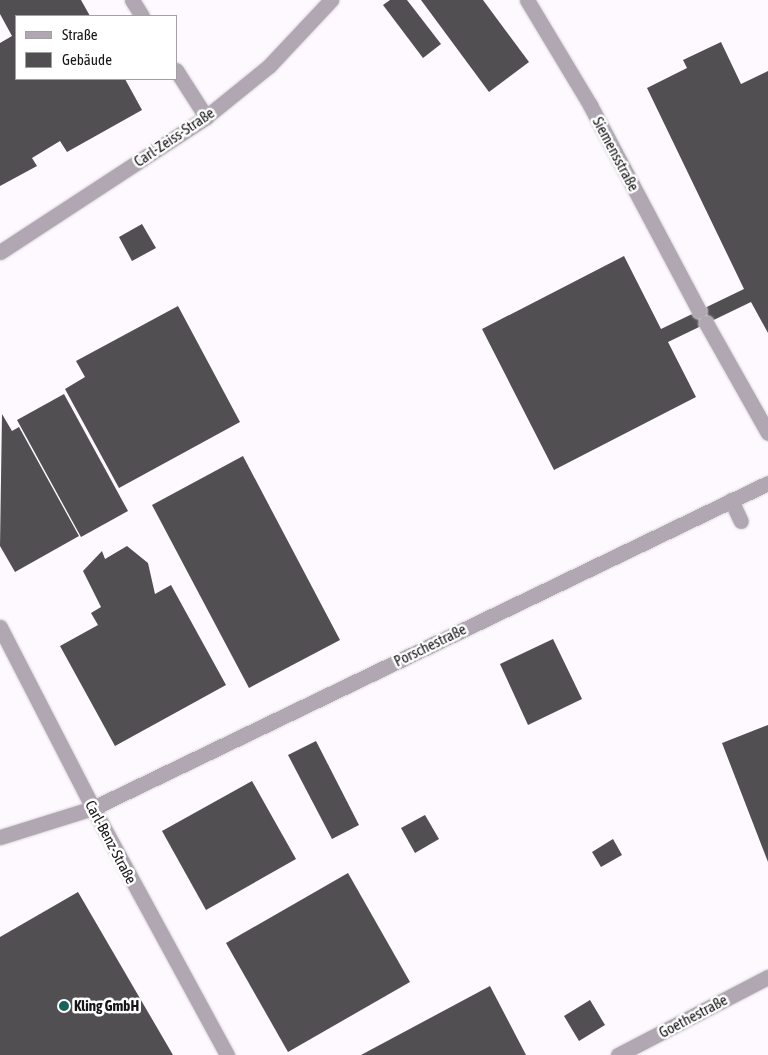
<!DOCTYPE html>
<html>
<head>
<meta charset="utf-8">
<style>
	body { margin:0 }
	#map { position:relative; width:768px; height:1055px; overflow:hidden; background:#fdf9fe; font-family:"Asap Condensed",sans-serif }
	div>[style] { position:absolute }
	.building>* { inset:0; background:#524f53 }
	.roads { filter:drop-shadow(0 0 1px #d8d5d9) drop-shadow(0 0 1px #d8d5d9) }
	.minor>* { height:15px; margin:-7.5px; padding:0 7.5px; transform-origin:7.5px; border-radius:7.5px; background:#b0a7b3 }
	.dots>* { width:14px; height:14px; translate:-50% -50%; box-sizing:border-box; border:2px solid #fff; border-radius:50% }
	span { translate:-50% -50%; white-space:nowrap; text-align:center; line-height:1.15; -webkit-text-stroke:5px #fff; paint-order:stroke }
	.street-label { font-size:15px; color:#161517 }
	.poi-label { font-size:15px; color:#161517; font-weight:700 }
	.left { translate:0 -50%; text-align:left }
	.legend { position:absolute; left:15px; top:15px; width:162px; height:65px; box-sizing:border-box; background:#fff; border:1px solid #a2a1a2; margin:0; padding:6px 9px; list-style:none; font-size:15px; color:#161517 }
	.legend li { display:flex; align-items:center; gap:10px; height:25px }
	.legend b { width:25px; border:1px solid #a2a1a2 }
</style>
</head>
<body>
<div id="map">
	<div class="building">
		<i style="clip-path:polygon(0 0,81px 0,90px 16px,16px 16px,16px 79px,125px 79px,142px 110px,67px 152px,60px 141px,32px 158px,37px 166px,0 186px,0 43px,12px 36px,0 14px)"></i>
		<i style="clip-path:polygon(390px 0,407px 0,441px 44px,423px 58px,383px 5px)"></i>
		<i style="clip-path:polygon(421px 0,483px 0,529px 62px,489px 92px)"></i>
		<i style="clip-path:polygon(721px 42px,741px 84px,768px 71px,768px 333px,751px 302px,668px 342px,696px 397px,554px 470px,482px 329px,624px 256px,661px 329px,744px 289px,647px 88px,687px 68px,683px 60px)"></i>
		<i style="clip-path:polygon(142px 224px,156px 248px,132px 261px,119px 237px)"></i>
		<i style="clip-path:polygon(178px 306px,240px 422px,119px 488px,65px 389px,85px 377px,76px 361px)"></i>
		<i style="clip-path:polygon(64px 394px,128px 511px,81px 537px,17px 420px)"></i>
		<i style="clip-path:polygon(2px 414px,12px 431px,19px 427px,79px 536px,15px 572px,0 546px)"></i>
		<i style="clip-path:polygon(243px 456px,340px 640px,249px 688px,152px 505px)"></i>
		<i style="clip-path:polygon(127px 546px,148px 563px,155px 594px,171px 585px,226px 685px,115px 746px,60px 646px,98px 625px,91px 613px,101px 607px,83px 571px,102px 551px,105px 559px)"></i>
		<i style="clip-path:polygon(553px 639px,582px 699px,528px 725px,500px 664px)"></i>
		<i style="clip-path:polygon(768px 725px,768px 862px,722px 743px)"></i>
		<i style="clip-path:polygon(316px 741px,359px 825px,332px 839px,288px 755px)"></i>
		<i style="clip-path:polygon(252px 781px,296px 859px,206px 910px,162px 831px)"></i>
		<i style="clip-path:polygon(425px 815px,439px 839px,415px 853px,401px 828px)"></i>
		<i style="clip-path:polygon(613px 839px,622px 855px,601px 867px,592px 852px)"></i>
		<i style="clip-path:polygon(348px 873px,410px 982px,288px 1052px,226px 943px)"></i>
		<i style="clip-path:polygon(78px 892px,173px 1055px,0 1055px,0 937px)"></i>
		<i style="clip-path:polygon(490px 986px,526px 1055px,361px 1055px)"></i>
		<i style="clip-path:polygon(590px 1000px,605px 1025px,579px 1041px,564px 1016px)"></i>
	</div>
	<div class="roads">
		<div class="minor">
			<i style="left:132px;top:0;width:19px;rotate:58deg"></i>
			<i style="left:527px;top:0;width:122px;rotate:59deg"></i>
			<i style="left:590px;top:105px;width:233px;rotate:62.1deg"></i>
			<i style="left:176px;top:70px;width:56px;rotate:57.4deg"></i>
			<i style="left:0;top:252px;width:246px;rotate:-33.2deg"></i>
			<i style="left:206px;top:117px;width:81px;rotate:-39deg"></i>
			<i style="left:269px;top:66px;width:91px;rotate:-46.8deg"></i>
			<i style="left:706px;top:323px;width:126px;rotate:60.6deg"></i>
			<i style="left:731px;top:500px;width:23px;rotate:65deg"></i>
			<i style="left:0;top:627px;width:203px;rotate:62.8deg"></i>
			<i style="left:93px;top:808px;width:281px;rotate:61.5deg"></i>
			<i style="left:0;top:837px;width:97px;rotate:-17.3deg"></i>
			<i style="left:93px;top:808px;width:749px;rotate:-25.71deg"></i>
			<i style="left:618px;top:1055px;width:169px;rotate:-27.5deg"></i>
		</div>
	</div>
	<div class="dots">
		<i style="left:64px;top:1006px;background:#17625a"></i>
	</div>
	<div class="street-label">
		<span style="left:174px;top:137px;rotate:-34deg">Carl-Zeiss-Straße</span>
		<span style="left:616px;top:154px;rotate:62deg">Siemensstraße</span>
		<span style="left:430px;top:645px;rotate:-26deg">Porschestraße</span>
		<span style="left:111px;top:842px;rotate:62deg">Carl-Benz-Straße</span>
		<span style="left:693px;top:1016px;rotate:-28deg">Goethestraße</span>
	</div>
	<div class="poi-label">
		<span class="left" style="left:74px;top:1006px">Kling GmbH</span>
	</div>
	<ul class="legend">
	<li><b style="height:6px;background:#b0a7b3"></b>Straße</li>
	<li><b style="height:14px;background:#524f53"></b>Gebäude</li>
	</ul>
</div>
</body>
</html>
